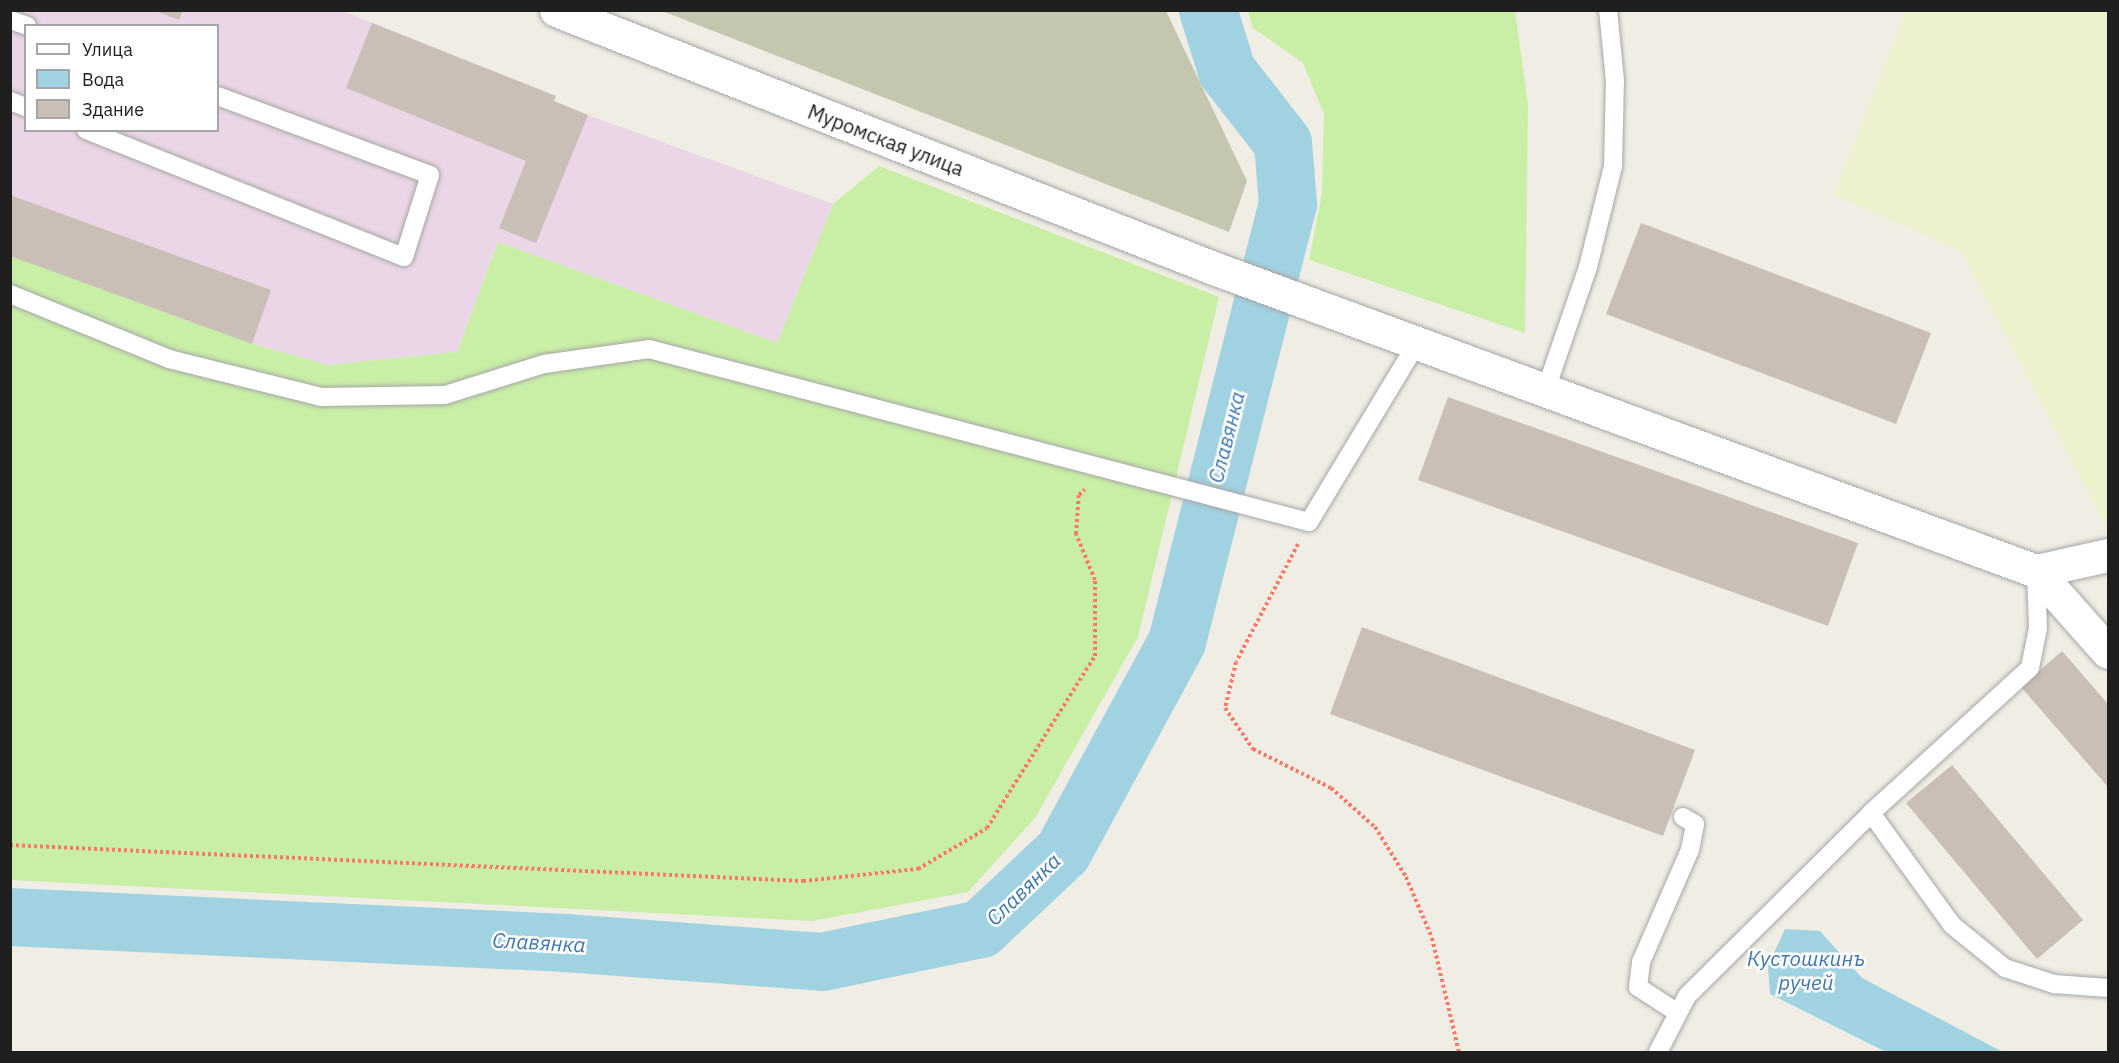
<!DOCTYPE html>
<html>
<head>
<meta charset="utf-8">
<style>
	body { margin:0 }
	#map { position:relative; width:2119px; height:1063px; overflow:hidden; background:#f0ede4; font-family:"IBM Plex Sans",sans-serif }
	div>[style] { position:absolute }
	.industrial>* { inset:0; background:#ead6e6 }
	.construction>* { inset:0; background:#c5c6af }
	.farmland>* { inset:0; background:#edf1ce }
	.grass>* { inset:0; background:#c9eea6 }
	.water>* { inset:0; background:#a1d2e1 }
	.river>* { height:58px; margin:-29px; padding:0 29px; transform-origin:29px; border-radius:29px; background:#a1d2e1 }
	.building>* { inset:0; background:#c9bfb7 }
	.path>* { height:4px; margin-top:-2px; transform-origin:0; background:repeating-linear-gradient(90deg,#ff7967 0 3px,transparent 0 6px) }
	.roads { filter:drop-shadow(0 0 2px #a6a6a6) drop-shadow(0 0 2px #a6a6a6) }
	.service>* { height:18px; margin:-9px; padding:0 9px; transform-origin:9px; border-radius:9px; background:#fff }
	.minor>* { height:33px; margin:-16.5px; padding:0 16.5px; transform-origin:16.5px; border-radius:16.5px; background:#fff }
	span { translate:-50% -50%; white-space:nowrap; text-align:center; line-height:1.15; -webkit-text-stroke:5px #fff; paint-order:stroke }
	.street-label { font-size:20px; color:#1f1f1f }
	.water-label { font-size:21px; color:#4076ae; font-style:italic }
	.frame { position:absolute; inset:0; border:12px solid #1f1f1f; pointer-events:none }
	.legend { position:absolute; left:24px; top:24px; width:195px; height:108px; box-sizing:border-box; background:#fff; border:2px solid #a5a5a5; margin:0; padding:8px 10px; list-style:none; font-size:18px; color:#1f1f1f }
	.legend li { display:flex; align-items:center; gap:12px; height:30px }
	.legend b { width:30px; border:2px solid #a5a5a5 }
</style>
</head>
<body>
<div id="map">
	<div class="industrial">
		<i style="clip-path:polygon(evenodd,10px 11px,343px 11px,556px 96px,554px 101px,588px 115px,833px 204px,777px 343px,498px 242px,457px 352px,328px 365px,252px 344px,11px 256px,10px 11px,26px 26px,218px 26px,218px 130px,26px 130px,26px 26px)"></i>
	</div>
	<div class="construction">
		<i style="clip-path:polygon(662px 11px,1166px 11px,1247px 181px,1229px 232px)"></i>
	</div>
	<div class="farmland">
		<i style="clip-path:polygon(1906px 10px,2108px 11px,2108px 530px,1961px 251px,1834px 195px)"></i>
	</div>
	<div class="grass">
		<i style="clip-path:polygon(1248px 11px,1515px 11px,1528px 105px,1525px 333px,1309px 260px,1322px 193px,1324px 114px,1303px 63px,1253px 28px)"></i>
		<i style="clip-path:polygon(879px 166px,1219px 297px,1138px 637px,1035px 818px,968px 892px,812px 921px,11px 880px,10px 256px,252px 344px,328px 365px,457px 352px,498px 242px,777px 343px,833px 204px)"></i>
	</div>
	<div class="water">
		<i style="clip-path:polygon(1785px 929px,1820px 931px,1862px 978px,2003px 1052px,1886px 1052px,1770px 994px,1768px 966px)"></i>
	</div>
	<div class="river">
		<i style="left:10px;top:917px;width:556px;rotate:2.68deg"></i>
		<i style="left:565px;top:943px;width:258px;rotate:4.2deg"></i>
		<i style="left:822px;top:962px;width:162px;rotate:-11.7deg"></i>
		<i style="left:981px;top:929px;width:112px;rotate:-43.2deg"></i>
		<i style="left:1063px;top:852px;width:239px;rotate:-61.5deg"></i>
		<i style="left:1177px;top:642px;width:452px;rotate:-75.8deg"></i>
		<i style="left:1288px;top:204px;width:61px;rotate:-94.7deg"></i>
		<i style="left:1283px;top:143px;width:91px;rotate:-127.9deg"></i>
		<i style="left:1227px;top:71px;width:64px;rotate:-107.3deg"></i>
	</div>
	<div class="building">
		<i style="clip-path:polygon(153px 10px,183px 10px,179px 20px)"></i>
		<i style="clip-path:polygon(372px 23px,556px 96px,554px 101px,588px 115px,536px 243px,499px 228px,526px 161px,346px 88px)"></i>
		<i style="clip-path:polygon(10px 195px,271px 290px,252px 344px,10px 256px)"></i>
		<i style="clip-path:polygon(1641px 223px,1931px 333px,1896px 424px,1606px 314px)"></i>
		<i style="clip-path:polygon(1448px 397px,1858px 543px,1828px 626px,1418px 480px)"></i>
		<i style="clip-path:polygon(1362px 627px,1695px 750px,1663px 836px,1330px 714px)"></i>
		<i style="clip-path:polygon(2062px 651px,2108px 704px,2108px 787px,2021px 687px)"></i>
		<i style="clip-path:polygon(1952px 765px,2083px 920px,2037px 959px,1906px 803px)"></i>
	</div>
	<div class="path">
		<i style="left:1298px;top:544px;width:133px;rotate:117.7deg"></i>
		<i style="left:1236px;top:662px;width:47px;rotate:103.4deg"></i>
		<i style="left:1225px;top:708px;width:50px;rotate:55.7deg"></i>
		<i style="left:1253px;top:749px;width:87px;rotate:26.6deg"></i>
		<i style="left:1331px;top:788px;width:59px;rotate:41.6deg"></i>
		<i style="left:1375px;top:827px;width:59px;rotate:58.2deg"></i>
		<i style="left:1406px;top:877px;width:66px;rotate:66.9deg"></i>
		<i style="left:1432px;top:938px;width:117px;rotate:76.7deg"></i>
		<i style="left:10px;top:845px;width:794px;rotate:2.6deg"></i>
		<i style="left:803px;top:881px;width:116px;rotate:-6deg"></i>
		<i style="left:918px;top:869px;width:80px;rotate:-30.7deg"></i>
		<i style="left:987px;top:828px;width:203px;rotate:-57.9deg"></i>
		<i style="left:1095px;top:656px;width:76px;rotate:-90deg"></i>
		<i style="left:1095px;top:580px;width:50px;rotate:-112.4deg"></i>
		<i style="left:1076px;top:534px;width:39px;rotate:-86deg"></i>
		<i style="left:1079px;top:495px;width:8px;rotate:-45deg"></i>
	</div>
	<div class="roads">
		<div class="service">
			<i style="left:10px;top:20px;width:18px;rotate:19deg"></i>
			<i style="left:10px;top:101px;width:17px;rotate:21deg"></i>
			<i style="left:86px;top:130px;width:342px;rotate:21.8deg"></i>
			<i style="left:404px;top:257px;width:86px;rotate:-72.4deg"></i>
			<i style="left:430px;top:175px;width:226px;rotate:-159.6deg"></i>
			<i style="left:10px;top:294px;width:172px;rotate:22.2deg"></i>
			<i style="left:169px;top:359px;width:157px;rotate:14deg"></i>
			<i style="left:321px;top:397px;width:124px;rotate:-0.9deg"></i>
			<i style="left:445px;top:395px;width:104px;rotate:-17.4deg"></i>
			<i style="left:544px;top:364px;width:106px;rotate:-8.1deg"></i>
			<i style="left:649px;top:349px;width:682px;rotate:14.69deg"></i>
			<i style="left:1309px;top:522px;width:209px;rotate:-58.9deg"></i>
			<i style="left:1545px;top:392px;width:132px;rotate:-71deg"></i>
			<i style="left:1588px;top:267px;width:104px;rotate:-76.1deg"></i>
			<i style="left:1613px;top:166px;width:85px;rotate:-88.7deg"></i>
			<i style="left:1615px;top:81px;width:71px;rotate:-95.6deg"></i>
			<i style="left:1871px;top:813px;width:138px;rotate:54.1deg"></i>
			<i style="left:1952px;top:925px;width:68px;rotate:39.1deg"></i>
			<i style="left:2005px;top:968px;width:52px;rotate:18.1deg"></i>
			<i style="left:2054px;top:984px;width:54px;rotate:4.2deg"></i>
			<i style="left:1678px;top:1013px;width:48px;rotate:-147deg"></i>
			<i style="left:1638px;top:987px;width:25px;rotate:-83deg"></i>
			<i style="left:1641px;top:962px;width:122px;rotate:-66.4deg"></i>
			<i style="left:1690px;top:850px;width:26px;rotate:-79deg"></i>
			<i style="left:1695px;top:824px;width:14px;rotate:-150deg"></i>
			<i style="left:1658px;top:1052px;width:63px;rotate:-62.6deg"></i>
			<i style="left:1687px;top:996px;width:260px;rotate:-44.8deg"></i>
			<i style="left:1871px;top:813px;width:215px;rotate:-42.4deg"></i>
			<i style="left:2030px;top:668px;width:41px;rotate:-78.7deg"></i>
			<i style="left:2038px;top:628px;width:55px;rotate:-92.1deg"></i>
		</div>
		<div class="minor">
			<i style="left:556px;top:10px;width:709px;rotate:21.43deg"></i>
			<i style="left:1216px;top:269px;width:874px;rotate:20.22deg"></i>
			<i style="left:2036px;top:571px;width:108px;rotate:48.4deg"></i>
			<i style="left:2036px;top:571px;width:74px;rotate:-12.5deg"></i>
		</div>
	</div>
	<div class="street-label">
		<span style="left:886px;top:140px;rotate:21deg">Муромская улица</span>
	</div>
	<div class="water-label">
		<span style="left:1226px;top:437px;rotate:-76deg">Славянка</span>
		<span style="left:1023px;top:889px;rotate:-44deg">Славянка</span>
		<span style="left:539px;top:942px;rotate:3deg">Славянка</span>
		<span style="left:1806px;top:970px">Кустошкинъ<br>ручей</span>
	</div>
	<div class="frame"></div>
	<ul class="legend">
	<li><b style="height:8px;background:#fff"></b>Улица</li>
	<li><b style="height:16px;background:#a1d2e1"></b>Вода</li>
	<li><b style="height:16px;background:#c9bfb7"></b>Здание</li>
	</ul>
</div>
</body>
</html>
